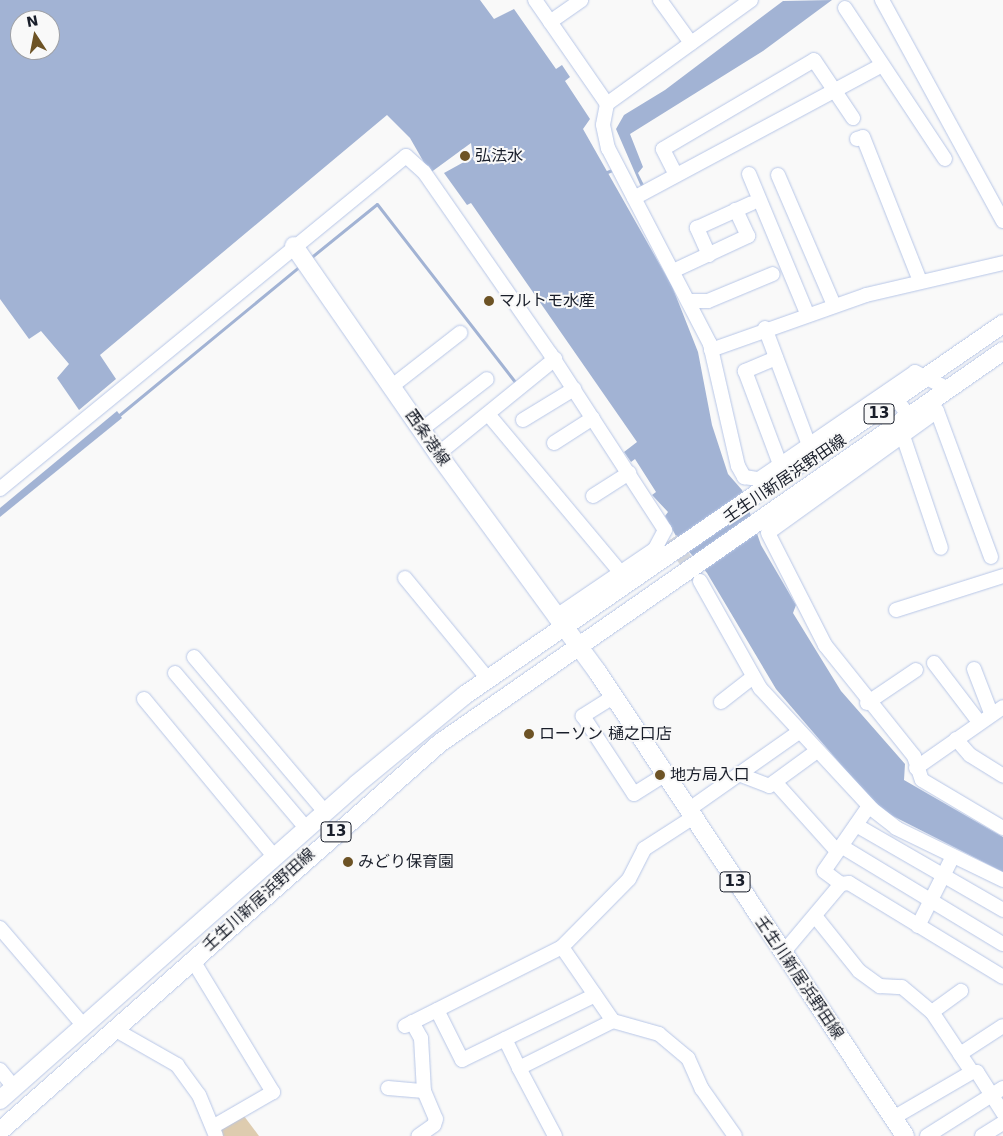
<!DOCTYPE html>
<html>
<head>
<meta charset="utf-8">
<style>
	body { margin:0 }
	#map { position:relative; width:1003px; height:1136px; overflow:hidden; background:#f9f9f9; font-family:"DejaVu Sans","Noto Sans JP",sans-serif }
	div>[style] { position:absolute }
	.green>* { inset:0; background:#deccaf }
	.water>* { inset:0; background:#a2b3d4 }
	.stream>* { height:3px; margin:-1.5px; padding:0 1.5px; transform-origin:1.5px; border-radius:1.5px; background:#a2b3d4 }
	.minor-tunnel>* { height:14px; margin-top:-7px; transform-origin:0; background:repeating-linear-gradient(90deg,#d7d8da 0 14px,transparent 0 21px) }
	.roads { filter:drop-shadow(0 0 1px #b7c6e7) drop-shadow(0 0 1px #b7c6e7) }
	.minor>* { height:14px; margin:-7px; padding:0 7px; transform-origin:7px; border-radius:7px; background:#fff }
	.major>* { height:18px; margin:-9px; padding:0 9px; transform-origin:9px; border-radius:9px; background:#fff }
	.dots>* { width:14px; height:14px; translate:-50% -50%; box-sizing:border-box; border:2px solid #f9f9f9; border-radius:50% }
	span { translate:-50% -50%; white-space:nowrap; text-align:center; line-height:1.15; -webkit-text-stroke:4px #f9f9f9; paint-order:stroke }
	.shield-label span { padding:1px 4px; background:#f9f9f9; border:1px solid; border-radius:4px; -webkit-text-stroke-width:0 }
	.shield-label { font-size:15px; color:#191e2a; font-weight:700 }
	.poi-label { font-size:16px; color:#191e2a }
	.left { translate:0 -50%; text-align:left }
	.street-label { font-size:16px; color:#191e2a }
	.north { position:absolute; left:10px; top:10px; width:50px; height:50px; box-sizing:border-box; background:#f9f9f9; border:1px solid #9fa1a6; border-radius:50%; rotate:349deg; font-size:14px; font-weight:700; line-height:20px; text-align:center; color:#191e2a }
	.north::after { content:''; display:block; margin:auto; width:18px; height:22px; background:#6d5325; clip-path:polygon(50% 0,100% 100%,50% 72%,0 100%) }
</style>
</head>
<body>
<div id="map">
	<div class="green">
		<i style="clip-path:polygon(241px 1112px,259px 1136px,216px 1136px,214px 1126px)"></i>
	</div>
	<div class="water">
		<i style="clip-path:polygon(evenodd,0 0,480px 0,494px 19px,514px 9px,556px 69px,562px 65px,570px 77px,565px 81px,590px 119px,583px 129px,672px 286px,698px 352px,712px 425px,728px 474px,742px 490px,761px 545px,796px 605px,793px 613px,841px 691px,905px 764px,904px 780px,1003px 837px,1003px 872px,879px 809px,776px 689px,707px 573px,676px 536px,665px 516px,668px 512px,652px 495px,656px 492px,635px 459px,631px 462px,624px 452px,637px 442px,471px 203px,467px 205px,444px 173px,473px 157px,471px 143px,430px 173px,410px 138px,387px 115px,100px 355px,116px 379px,79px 410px,57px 378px,69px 364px,41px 331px,29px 339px,0 299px,0 0,20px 20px,50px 20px,50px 50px,20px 50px,20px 20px)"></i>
		<i style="clip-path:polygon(832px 0,763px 51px,630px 134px,643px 167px,638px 173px,645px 187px,642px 189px,616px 129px,624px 115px,665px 90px,783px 1px)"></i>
		<i style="clip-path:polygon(117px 411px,122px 418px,0 517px,0 508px)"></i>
	</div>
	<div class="stream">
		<i style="left:607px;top:172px;width:9px;rotate:-21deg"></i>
		<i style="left:309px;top:259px;width:87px;rotate:-39deg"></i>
		<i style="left:377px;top:204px;width:225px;rotate:52.2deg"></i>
		<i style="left:118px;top:416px;width:236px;rotate:-39.5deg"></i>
	</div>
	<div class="minor-tunnel">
		<i style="left:671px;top:539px;width:46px;rotate:55.6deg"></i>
	</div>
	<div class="roads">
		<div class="minor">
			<i style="left:535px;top:0;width:126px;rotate:55.3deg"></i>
			<i style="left:660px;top:0;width:53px;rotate:54.2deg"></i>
			<i style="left:751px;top:0;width:178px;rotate:144.2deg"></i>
			<i style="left:607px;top:104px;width:21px;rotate:101deg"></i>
			<i style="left:603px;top:125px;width:24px;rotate:78deg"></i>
			<i style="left:608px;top:148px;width:221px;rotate:62.5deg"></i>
			<i style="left:710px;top:344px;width:125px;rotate:77.1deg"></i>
			<i style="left:738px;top:466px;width:13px;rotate:61deg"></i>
			<i style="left:744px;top:477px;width:15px;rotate:8deg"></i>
			<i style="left:759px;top:479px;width:189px;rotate:-34.4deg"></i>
			<i style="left:915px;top:372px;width:38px;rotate:27deg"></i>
			<i style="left:882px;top:0;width:252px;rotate:61.3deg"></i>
			<i style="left:845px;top:8px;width:181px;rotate:56.5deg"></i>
			<i style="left:550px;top:22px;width:38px;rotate:-35deg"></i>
			<i style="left:857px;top:139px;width:6px;rotate:-18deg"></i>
			<i style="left:863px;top:137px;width:155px;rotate:68.4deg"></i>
			<i style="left:749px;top:174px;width:151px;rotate:67.4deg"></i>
			<i style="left:676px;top:175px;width:29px;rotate:-117deg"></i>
			<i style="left:663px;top:149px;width:175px;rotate:-30.5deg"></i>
			<i style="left:814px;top:60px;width:70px;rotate:56.1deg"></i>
			<i style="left:778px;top:175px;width:142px;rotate:66.7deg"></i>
			<i style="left:634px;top:198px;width:281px;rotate:-28.2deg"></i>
			<i style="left:709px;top:255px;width:30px;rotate:-114deg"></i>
			<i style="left:697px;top:228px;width:60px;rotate:-24.4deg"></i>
			<i style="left:673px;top:271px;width:83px;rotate:-25deg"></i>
			<i style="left:748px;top:236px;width:29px;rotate:-115deg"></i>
			<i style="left:689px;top:301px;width:19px"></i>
			<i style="left:708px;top:301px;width:70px;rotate:-22.6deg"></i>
			<i style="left:765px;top:328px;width:125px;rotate:69.4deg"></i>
			<i style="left:711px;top:350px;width:164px;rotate:-19.5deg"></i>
			<i style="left:866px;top:295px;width:141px;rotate:-13.1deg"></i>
			<i style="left:776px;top:358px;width:34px;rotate:157deg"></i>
			<i style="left:745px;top:371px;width:99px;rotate:69.4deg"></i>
			<i style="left:391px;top:387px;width:88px;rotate:-38deg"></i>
			<i style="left:898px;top:401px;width:29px;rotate:55deg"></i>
			<i style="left:488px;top:414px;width:207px;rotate:50.1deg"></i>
			<i style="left:523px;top:420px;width:60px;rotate:-31.3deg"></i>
			<i style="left:421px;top:430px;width:83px;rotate:-37.7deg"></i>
			<i style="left:903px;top:436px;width:118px;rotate:71.3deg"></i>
			<i style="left:554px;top:443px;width:46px;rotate:-32.7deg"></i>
			<i style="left:438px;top:454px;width:151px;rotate:-39.1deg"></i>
			<i style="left:0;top:489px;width:525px;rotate:-39.36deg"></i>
			<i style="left:406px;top:156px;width:24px;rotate:42deg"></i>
			<i style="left:424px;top:172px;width:221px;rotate:55.2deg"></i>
			<i style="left:550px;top:353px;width:211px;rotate:57deg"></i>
			<i style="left:665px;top:530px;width:21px;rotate:118deg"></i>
			<i style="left:655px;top:549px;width:121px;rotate:145.8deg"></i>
			<i style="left:593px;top:496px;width:43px;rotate:-32.6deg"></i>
			<i style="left:991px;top:557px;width:156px;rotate:-110.3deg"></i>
			<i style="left:937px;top:411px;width:208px;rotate:144.2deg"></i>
			<i style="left:768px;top:533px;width:126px;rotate:63deg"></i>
			<i style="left:825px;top:645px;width:142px;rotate:51.3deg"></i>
			<i style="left:914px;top:756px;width:25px;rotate:72deg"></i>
			<i style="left:922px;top:780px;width:94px;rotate:30.7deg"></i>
			<i style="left:405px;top:578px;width:131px;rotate:50.6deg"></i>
			<i style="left:700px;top:581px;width:123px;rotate:60.7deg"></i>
			<i style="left:760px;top:688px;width:165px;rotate:47.2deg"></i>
			<i style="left:872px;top:809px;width:31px;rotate:38deg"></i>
			<i style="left:896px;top:828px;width:119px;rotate:25.9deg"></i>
			<i style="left:896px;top:610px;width:112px;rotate:-17.6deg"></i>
			<i style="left:194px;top:657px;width:203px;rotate:49.8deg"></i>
			<i style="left:934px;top:663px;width:74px;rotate:52.7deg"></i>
			<i style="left:974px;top:669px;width:47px;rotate:68.9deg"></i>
			<i style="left:175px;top:673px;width:203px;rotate:49.8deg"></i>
			<i style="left:613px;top:697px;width:36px;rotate:148deg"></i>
			<i style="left:583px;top:716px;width:93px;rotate:56.8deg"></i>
			<i style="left:634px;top:794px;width:36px;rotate:-32deg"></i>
			<i style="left:144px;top:699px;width:204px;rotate:50.4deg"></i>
			<i style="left:721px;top:702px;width:41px;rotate:-38deg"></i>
			<i style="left:867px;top:703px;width:59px;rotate:-34deg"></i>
			<i style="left:956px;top:739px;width:21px;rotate:49deg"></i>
			<i style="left:970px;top:755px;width:39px;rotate:32deg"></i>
			<i style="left:916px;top:768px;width:106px;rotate:-35deg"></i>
			<i style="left:741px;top:775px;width:30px;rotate:21deg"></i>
			<i style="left:769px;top:786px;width:59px;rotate:-36.1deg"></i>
			<i style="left:775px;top:782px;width:93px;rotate:48.1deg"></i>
			<i style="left:688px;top:810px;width:136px;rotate:-35.1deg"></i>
			<i style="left:856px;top:825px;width:170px;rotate:30deg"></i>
			<i style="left:841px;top:846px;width:189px;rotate:31.2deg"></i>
			<i style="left:841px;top:884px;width:8px;rotate:-7deg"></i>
			<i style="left:849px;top:883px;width:180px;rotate:31.4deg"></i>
			<i style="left:815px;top:916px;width:70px;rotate:51.3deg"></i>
			<i style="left:859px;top:971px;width:26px;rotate:36deg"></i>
			<i style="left:880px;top:986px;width:22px;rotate:3deg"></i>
			<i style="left:902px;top:987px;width:39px;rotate:40deg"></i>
			<i style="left:932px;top:1012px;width:50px;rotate:56.3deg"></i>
			<i style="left:918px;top:926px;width:78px;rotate:-63.4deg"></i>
			<i style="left:0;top:928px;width:128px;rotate:49.4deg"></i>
			<i style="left:782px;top:954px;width:92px;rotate:-49.9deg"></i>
			<i style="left:841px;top:884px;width:21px;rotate:-143deg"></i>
			<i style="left:824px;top:871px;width:79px;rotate:-55.3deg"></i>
			<i style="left:192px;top:959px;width:156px;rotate:58.7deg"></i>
			<i style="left:273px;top:1092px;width:68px;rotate:150deg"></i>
			<i style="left:437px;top:1010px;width:56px;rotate:63.4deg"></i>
			<i style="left:462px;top:1060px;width:148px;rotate:-26deg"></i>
			<i style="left:932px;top:1012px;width:36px;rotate:-36deg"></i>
			<i style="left:613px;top:1021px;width:48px;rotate:15.8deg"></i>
			<i style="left:659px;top:1034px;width:38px;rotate:40deg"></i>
			<i style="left:688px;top:1058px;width:34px;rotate:66deg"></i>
			<i style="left:702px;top:1089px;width:57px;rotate:54.9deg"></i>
			<i style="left:412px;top:1022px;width:18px;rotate:61deg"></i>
			<i style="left:421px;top:1038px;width:53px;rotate:86.8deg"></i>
			<i style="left:424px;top:1091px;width:30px;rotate:67deg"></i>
			<i style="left:436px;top:1119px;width:6px;rotate:108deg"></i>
			<i style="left:434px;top:1125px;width:19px;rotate:145deg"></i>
			<i style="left:405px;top:1026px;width:176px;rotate:-26.7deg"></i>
			<i style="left:562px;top:947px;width:95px;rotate:-45.4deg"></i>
			<i style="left:629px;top:879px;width:34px;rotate:-63deg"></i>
			<i style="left:644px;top:849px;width:57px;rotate:-32.9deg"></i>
			<i style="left:114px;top:1029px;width:73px;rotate:29.7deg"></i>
			<i style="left:177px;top:1065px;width:37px;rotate:54deg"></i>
			<i style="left:199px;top:1095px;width:44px;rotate:67.5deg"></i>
			<i style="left:505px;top:1039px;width:32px;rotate:64deg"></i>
			<i style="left:519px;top:1068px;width:105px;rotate:-26.6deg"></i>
			<i style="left:613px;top:1021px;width:90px;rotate:-124.6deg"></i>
			<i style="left:519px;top:1068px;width:77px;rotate:62.1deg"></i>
			<i style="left:0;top:1070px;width:22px;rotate:51deg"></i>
			<i style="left:972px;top:1072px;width:5px"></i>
			<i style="left:977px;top:1072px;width:49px;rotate:57.6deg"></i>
			<i style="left:388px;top:1088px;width:36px;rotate:5deg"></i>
			<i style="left:893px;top:1118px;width:91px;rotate:-30.2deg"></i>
			<i style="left:972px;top:1072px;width:22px;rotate:-124deg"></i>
			<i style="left:960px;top:1054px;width:51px;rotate:-33.1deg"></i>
			<i style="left:927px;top:1136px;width:90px;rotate:-32.3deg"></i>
			<i style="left:982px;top:1136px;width:25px;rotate:-32deg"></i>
		</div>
		<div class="major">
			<i style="left:294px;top:246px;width:253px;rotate:55.3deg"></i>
			<i style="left:438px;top:454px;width:269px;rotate:53.8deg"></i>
			<i style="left:597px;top:671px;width:558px;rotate:56.48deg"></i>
			<i style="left:0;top:1100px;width:477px;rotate:-41.5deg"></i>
			<i style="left:357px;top:784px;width:140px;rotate:-39.5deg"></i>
			<i style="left:465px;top:695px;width:654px;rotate:-34.59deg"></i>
			<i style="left:0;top:1131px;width:587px;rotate:-41.41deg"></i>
			<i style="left:440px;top:743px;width:686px;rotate:-34.85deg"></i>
		</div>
	</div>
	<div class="dots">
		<i style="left:465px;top:156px;background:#6d5325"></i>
		<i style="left:489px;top:301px;background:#6d5325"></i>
		<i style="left:529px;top:734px;background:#6d5325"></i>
		<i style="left:660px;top:775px;background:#6d5325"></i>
		<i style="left:348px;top:862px;background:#6d5325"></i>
	</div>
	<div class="shield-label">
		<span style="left:879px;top:414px">13</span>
		<span style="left:336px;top:832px">13</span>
		<span style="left:735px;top:882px">13</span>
	</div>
	<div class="poi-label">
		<span class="left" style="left:475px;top:156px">弘法水</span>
		<span class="left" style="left:499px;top:301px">マルトモ水産</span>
		<span class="left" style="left:539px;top:734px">ローソン 樋之口店</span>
		<span class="left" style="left:670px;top:775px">地方局入口</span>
		<span class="left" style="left:358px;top:862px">みどり保育園</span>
	</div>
	<div class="street-label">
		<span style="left:427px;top:438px;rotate:55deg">西条港線</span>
		<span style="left:785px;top:479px;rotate:-34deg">壬生川新居浜野田線</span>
		<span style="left:259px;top:900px;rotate:-42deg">壬生川新居浜野田線</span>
		<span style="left:799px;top:978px;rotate:56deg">壬生川新居浜野田線</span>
	</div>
	<div class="north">N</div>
</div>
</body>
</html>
